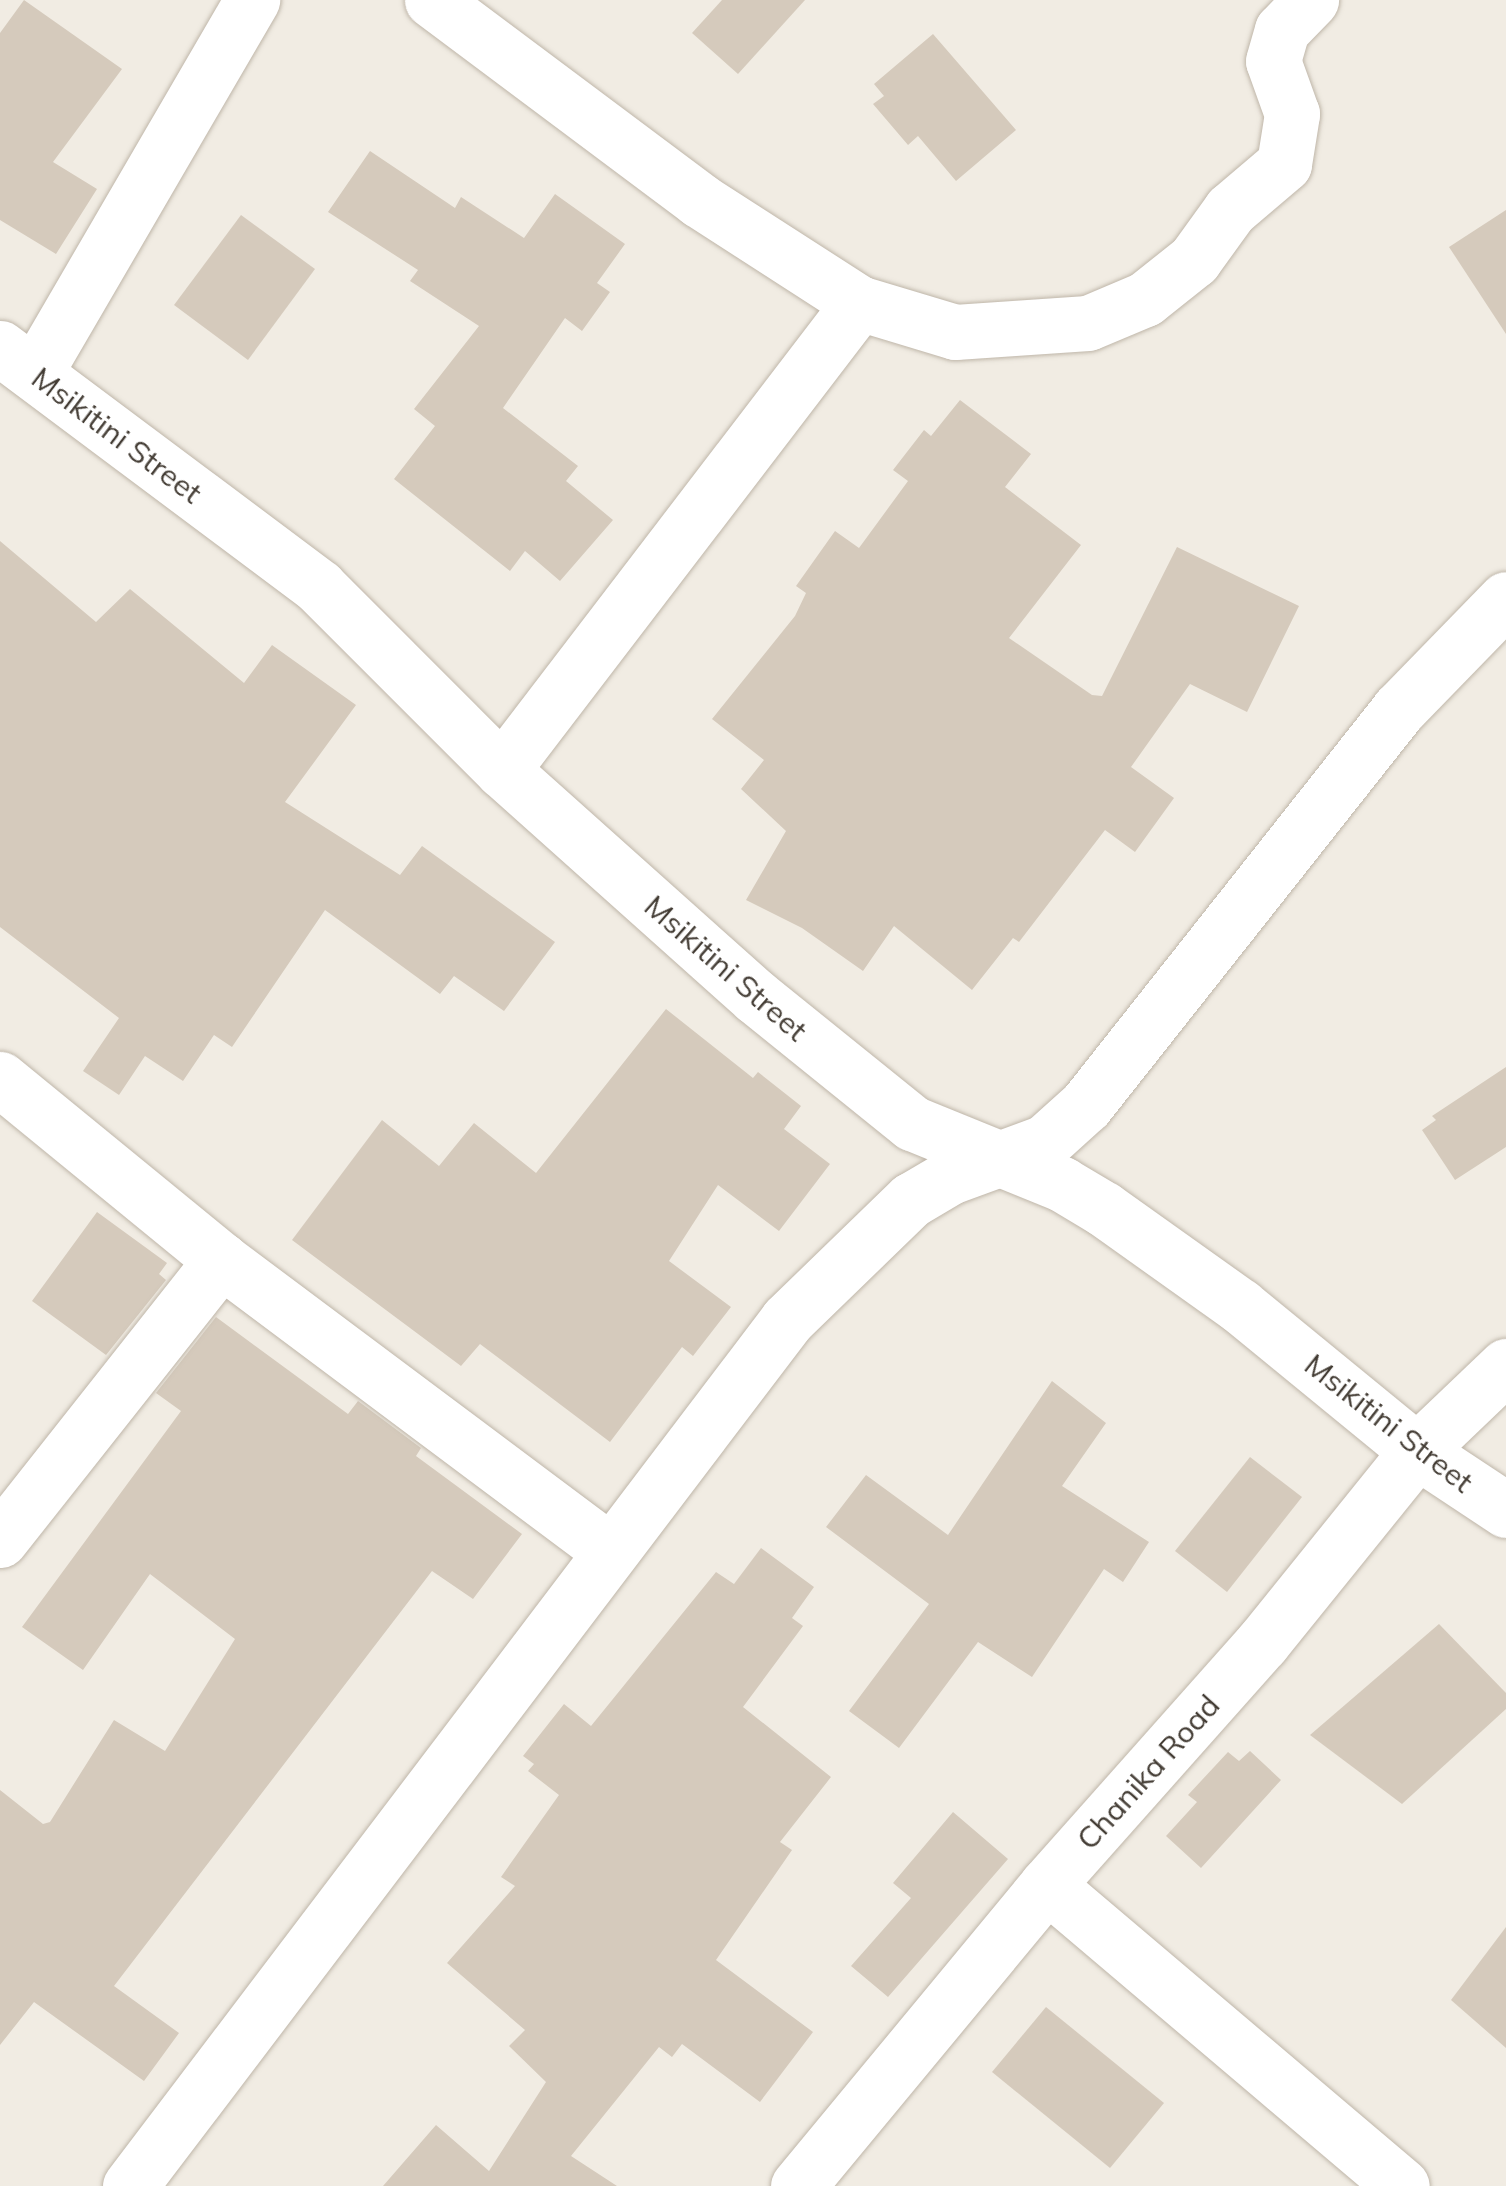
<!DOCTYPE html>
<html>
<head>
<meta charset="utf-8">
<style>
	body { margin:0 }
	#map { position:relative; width:1506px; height:2186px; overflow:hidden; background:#f1ece3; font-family:Mulish,sans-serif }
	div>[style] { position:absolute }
	.building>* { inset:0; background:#d5cabc }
	.roads { filter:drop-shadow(0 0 2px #bfb6a9) drop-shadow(0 0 2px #bfb6a9) }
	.minor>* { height:55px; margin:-27.5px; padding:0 27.5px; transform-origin:27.5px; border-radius:27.5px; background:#fff }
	span { translate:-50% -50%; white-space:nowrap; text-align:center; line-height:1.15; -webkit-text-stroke:9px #fff; paint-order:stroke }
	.street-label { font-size:30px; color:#433c34 }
</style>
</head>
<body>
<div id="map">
	<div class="building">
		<i style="clip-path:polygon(24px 0,122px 69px,53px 162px,97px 189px,56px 254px,0 220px,0 33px)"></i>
		<i style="clip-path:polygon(722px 0,805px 0,738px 74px,692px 33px)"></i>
		<i style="clip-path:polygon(933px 34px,1016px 130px,956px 181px,918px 136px,908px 145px,873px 104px,884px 96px,874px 84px)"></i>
		<i style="clip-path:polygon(370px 151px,455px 208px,461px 197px,524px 238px,555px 194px,625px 244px,597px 283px,610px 292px,582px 331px,565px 318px,503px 408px,578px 466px,566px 481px,613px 520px,560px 581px,525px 551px,510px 571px,394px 479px,435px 426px,414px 409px,479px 326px,410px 281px,418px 270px,328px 212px)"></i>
		<i style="clip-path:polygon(1506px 210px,1506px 334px,1449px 247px)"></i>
		<i style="clip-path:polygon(241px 215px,315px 269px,248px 360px,174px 305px)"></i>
		<i style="clip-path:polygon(960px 400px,1031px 454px,1005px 487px,1081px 545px,1009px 638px,1092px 695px,1102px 696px,1177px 547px,1299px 606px,1247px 712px,1190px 684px,1131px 767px,1174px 798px,1135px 852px,1105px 830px,1019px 942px,1013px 938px,972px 990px,894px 926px,863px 971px,802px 928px,746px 900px,786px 831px,741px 789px,764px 760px,712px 719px,795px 616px,806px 593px,796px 586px,835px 531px,859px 548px,908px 481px,893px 470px,924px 430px,931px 436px)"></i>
		<i style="clip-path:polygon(0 541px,96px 622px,130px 589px,244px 683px,272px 645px,356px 705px,285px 802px,400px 875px,422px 846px,555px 942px,504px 1011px,454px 976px,440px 994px,325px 910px,232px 1047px,214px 1035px,183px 1081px,145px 1056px,119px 1095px,83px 1071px,119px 1018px,0 927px)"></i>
		<i style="clip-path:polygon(666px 1009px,753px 1078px,758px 1072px,801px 1106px,784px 1129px,830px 1164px,779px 1231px,718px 1185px,669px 1261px,731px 1307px,693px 1356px,682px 1347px,610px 1442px,480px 1344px,461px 1366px,292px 1240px,382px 1120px,439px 1166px,474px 1123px,536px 1173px)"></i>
		<i style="clip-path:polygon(1506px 1067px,1506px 1147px,1455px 1180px,1422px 1130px,1436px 1120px,1432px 1116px)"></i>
		<i style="clip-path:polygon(97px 1212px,167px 1263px,159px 1274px,166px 1280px,106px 1355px,32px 1301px)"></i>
		<i style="clip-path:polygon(216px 1317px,348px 1414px,358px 1401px,421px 1448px,416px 1456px,522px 1534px,473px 1599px,432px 1571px,114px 1986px,179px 2033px,144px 2081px,34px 2002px,0 2045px,0 1790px,43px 1824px,50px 1822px,114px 1720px,165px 1751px,235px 1639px,150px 1574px,83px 1670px,22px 1627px,181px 1411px,156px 1393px)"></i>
		<i style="clip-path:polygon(1052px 1381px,1106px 1423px,1062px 1486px,1149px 1542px,1123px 1582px,1104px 1569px,1032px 1677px,978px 1642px,899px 1748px,849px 1711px,929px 1604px,826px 1527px,866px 1475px,948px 1535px)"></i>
		<i style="clip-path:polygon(1250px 1457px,1302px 1497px,1227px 1592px,1175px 1551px)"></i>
		<i style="clip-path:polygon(761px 1548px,814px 1587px,792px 1618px,803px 1626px,743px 1707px,831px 1777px,780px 1842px,792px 1850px,716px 1960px,813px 2032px,760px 2102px,682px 2044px,672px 2057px,659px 2047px,571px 2156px,617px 2186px,383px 2186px,436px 2125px,489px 2171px,546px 2082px,509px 2046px,525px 2030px,447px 1963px,515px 1886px,501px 1877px,559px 1795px,528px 1771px,534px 1764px,523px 1756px,564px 1704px,591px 1726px,716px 1572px,734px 1584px)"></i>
		<i style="clip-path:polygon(1439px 1624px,1506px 1693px,1506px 1709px,1402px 1804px,1310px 1735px)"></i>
		<i style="clip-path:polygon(1250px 1751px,1281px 1780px,1201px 1868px,1166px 1836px,1197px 1802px,1188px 1795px,1228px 1752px,1239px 1761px)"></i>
		<i style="clip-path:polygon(953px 1812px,1008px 1859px,888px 1997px,851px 1966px,911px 1898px,893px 1883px)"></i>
		<i style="clip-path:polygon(1506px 1927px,1506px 2048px,1451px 2000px)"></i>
		<i style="clip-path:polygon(1046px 2007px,1164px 2103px,1110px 2168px,992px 2072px)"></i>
	</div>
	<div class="roads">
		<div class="minor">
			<i style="left:432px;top:0;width:334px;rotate:36.8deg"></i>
			<i style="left:699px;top:200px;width:190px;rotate:32.8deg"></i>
			<i style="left:859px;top:303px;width:100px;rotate:16.8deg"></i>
			<i style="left:955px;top:332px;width:133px;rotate:-3.9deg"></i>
			<i style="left:1088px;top:323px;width:62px;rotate:-22.8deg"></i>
			<i style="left:1145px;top:299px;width:63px;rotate:-38.5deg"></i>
			<i style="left:1194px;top:260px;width:62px;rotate:-54.2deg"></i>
			<i style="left:1230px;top:210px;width:71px;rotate:-40.4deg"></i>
			<i style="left:1284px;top:164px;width:51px;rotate:-80.9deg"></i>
			<i style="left:1292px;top:114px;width:56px;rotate:-109.7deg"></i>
			<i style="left:1273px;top:61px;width:32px;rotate:-74deg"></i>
			<i style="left:1282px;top:30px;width:42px;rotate:-46deg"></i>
			<i style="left:0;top:348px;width:399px;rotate:36.8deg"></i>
			<i style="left:319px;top:587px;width:259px;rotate:45deg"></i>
			<i style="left:502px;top:770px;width:341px;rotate:41.8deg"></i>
			<i style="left:756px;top:997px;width:201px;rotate:38.9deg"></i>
			<i style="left:912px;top:1123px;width:162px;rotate:22.1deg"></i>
			<i style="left:1062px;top:1184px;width:49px;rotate:30.8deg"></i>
			<i style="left:1104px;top:1209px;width:167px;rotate:35.5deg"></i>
			<i style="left:1240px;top:1306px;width:229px;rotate:39.3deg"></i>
			<i style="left:1417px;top:1451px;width:107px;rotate:33.5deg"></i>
			<i style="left:35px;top:373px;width:432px;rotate:-59.8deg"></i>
			<i style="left:502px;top:770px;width:588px;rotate:-52.6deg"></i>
			<i style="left:0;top:1079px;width:286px;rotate:39.3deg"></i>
			<i style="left:221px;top:1260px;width:483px;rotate:36.8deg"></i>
			<i style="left:0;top:1540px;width:357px;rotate:-51.7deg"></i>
			<i style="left:1047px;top:1885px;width:465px;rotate:40.3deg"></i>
			<i style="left:130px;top:2186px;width:1087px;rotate:-52.81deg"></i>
			<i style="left:787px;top:1320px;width:173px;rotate:-44.1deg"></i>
			<i style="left:911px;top:1200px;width:45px;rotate:-30.5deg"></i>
			<i style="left:950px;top:1177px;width:101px;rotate:-20.2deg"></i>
			<i style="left:1045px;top:1142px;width:55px;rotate:-42.1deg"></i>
			<i style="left:1086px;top:1105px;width:505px;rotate:-51.68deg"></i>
			<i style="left:1399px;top:709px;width:153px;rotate:-45.8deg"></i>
			<i style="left:798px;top:2186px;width:391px;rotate:-50.4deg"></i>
			<i style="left:1047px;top:1885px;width:324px;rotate:-48.4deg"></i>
			<i style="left:1262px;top:1643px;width:247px;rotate:-51.1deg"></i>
			<i style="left:1417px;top:1451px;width:123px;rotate:-43.7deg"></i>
		</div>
	</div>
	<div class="street-label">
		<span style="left:117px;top:435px;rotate:37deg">Msikitini Street</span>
		<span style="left:726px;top:968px;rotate:41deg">Msikitini Street</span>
		<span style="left:1389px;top:1423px;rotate:38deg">Msikitini Street</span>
		<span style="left:1148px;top:1772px;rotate:-48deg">Chanika Road</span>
	</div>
</div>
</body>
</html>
